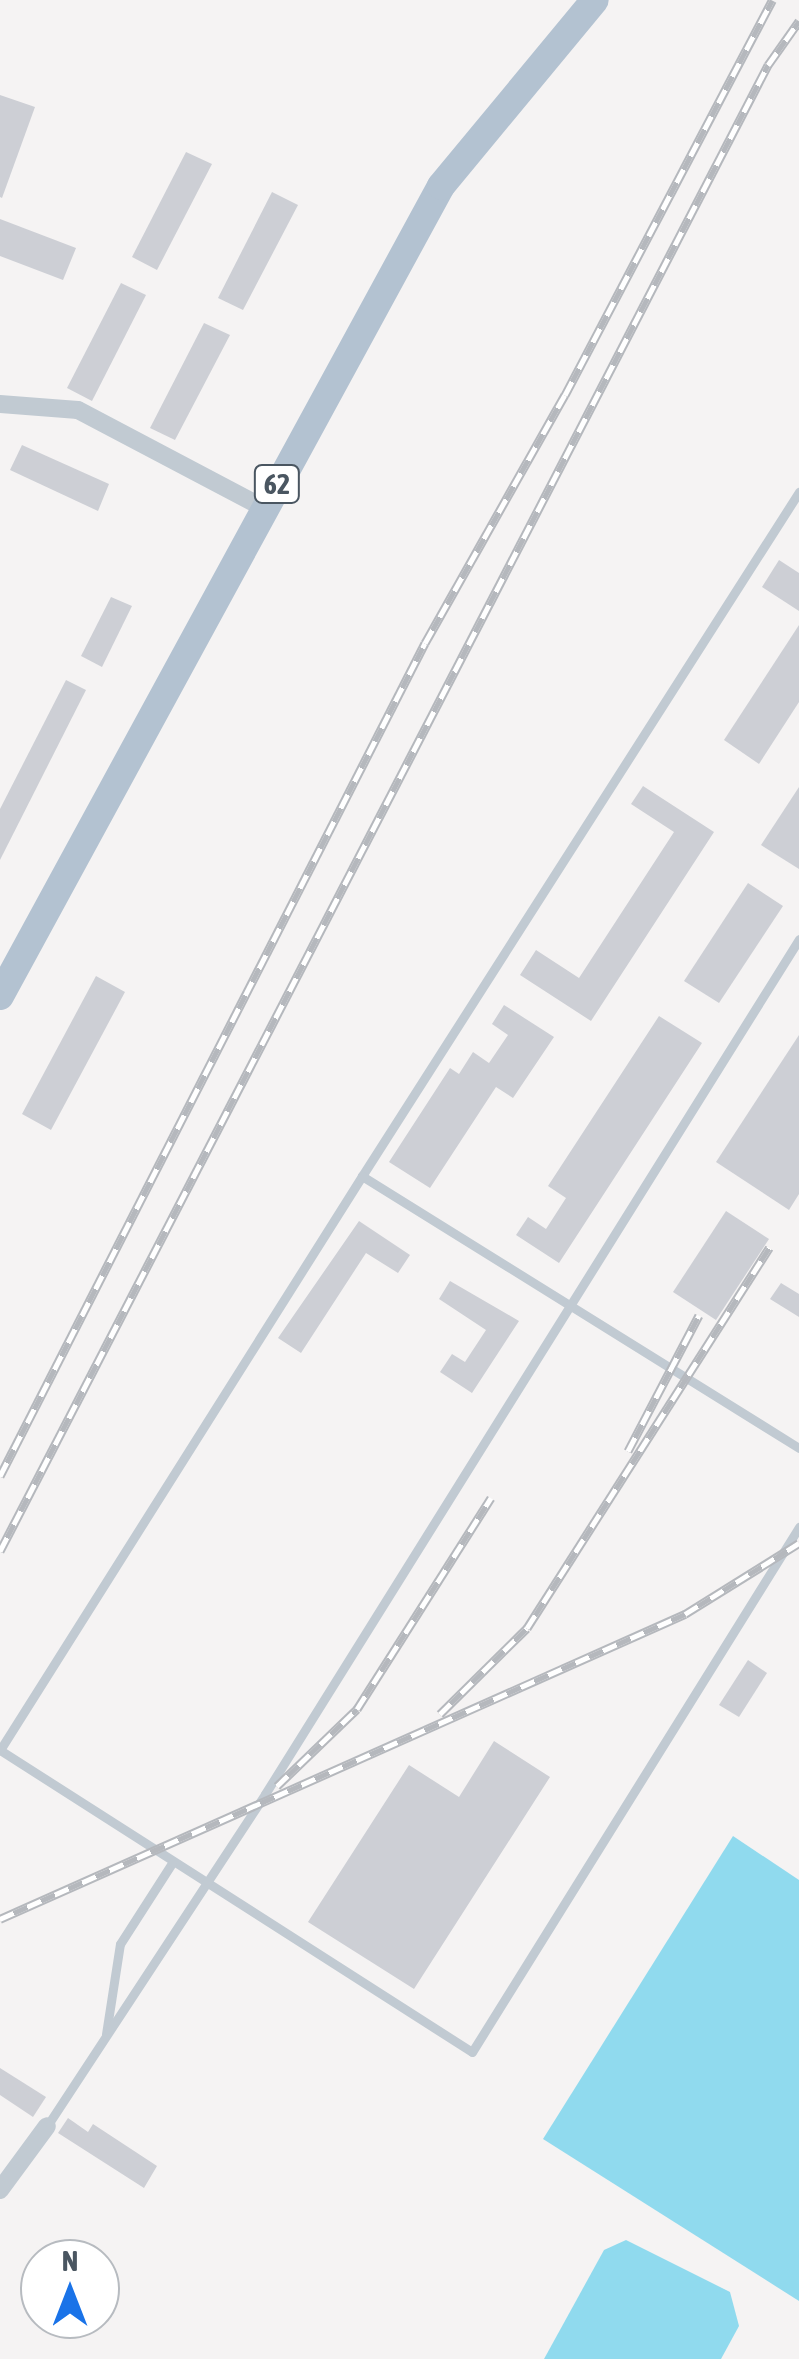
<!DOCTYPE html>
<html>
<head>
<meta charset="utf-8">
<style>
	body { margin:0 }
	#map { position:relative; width:799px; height:2359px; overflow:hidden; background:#f5f3f3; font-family:"Asap Condensed",sans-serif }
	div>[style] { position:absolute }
	.water>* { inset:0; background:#90daee }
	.building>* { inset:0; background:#cdcfd5 }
	.service>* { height:9px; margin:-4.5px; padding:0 4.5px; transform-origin:4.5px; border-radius:4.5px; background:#c1cad2 }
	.minor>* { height:18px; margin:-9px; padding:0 9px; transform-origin:9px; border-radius:9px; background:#c1cad2 }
	.primary>* { height:28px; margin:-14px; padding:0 14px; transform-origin:14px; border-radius:14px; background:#b3c2d1 }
	.rail>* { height:9px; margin-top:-4.5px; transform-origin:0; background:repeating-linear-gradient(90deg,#fff 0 15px,#b5b8bd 0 30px); box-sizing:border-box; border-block:2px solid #b5b8bd }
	span { translate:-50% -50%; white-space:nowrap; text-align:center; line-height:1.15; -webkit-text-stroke:10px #fff; paint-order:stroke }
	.shield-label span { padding:2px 8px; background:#fff; border:2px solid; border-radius:8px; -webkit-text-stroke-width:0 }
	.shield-label { font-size:28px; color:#4a5661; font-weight:700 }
	.north { position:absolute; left:20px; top:2239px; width:100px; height:100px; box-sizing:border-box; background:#fff; border:2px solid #b7bbc0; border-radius:50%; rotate:0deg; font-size:28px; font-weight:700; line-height:40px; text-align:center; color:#4a5661 }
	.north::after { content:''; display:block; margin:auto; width:35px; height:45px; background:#1a73e8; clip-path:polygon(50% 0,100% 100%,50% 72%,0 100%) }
</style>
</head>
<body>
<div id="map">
	<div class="water">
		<i style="clip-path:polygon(733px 1836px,799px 1880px,799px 2301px,543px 2139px)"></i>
		<i style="clip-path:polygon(626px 2240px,730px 2292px,739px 2326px,721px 2359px,544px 2359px,604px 2250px)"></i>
	</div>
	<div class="building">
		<i style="clip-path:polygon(0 95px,35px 107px,2px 198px,0 197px)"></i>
		<i style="clip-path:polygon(186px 152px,212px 164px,157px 270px,132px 257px)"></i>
		<i style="clip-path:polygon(272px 192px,298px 205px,243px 310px,218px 298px)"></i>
		<i style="clip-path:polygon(0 219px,76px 248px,63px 280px,0 256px)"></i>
		<i style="clip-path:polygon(121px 283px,146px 295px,92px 401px,67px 388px)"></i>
		<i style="clip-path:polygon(204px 323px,230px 335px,175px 440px,150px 428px)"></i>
		<i style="clip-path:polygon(22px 445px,109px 484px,98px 511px,10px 470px)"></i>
		<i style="clip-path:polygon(779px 560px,799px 573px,799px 611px,762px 587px)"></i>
		<i style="clip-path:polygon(111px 597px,132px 606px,102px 667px,81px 656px)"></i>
		<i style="clip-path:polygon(799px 625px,799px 702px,759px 764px,724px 740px)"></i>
		<i style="clip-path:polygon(66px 680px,86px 690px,0 860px,0 809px)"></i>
		<i style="clip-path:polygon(643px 786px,714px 832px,591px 1021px,520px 975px,536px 950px,579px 978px,674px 832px,631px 804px)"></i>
		<i style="clip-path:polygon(799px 787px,799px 869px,761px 845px)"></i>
		<i style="clip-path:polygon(748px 883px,783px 906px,719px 1003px,684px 981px)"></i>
		<i style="clip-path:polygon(96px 976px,125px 992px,51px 1130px,22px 1114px)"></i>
		<i style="clip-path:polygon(504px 1005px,554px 1037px,513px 1098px,496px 1087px,430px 1188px,389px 1162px,450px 1068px,459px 1074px,473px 1052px,489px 1063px,508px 1035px,492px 1024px)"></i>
		<i style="clip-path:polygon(659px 1016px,702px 1043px,559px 1263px,516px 1235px,528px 1217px,546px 1229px,566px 1198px,548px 1186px)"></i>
		<i style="clip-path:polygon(799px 1035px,799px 1194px,789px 1210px,716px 1162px)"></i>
		<i style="clip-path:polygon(726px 1211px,769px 1239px,716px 1320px,673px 1292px)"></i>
		<i style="clip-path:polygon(359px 1221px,410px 1255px,398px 1273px,366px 1253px,301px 1353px,278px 1338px)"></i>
		<i style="clip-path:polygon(450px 1281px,519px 1321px,472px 1393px,440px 1372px,452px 1354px,465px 1362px,486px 1330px,439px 1299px)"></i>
		<i style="clip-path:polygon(781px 1283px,799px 1294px,799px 1317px,770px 1299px)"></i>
		<i style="clip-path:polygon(748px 1660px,767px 1673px,739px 1717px,719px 1705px)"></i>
		<i style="clip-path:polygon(494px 1741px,550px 1777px,414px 1989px,308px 1922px,409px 1765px,459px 1797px)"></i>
		<i style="clip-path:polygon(0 2068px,46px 2097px,33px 2117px,0 2095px)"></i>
		<i style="clip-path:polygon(68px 2118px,88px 2132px,93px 2124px,157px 2166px,144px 2188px,58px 2133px)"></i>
	</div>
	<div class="service">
		<i style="left:362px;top:1176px;width:812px;rotate:-57.43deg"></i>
		<i style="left:799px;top:1448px;width:515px;rotate:-148.1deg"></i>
		<i style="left:362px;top:1176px;width:679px;rotate:122.24deg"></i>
		<i style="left:0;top:1750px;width:560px;rotate:32.61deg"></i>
		<i style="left:472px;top:2052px;width:619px;rotate:-58.08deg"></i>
		<i style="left:106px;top:2034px;width:91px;rotate:-81.2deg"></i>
		<i style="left:120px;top:1944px;width:96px;rotate:-57.3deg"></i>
		<i style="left:47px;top:2126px;width:397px;rotate:-56.7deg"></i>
		<i style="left:265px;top:1794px;width:1008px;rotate:-58.01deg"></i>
	</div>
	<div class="minor">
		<i style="left:0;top:404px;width:78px;rotate:4.4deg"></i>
		<i style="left:78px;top:410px;width:210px;rotate:27.8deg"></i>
		<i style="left:0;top:2190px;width:79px;rotate:-53.7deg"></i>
	</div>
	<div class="primary">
		<i style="left:0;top:996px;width:922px;rotate:-61.43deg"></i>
		<i style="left:441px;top:186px;width:241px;rotate:-50.4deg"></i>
	</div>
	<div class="rail">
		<i style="left:628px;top:1451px;width:153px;rotate:-62.4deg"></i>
		<i style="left:0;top:1476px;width:935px;rotate:-62.97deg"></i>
		<i style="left:425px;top:643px;width:285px;rotate:-60.6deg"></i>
		<i style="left:565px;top:395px;width:446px;rotate:-62.3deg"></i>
		<i style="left:0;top:1551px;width:1673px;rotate:-62.67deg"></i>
		<i style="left:768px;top:65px;width:54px;rotate:-54.8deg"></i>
		<i style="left:440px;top:1714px;width:122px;rotate:-44.7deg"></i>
		<i style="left:527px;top:1628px;width:451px;rotate:-57.5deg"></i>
		<i style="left:277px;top:1786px;width:111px;rotate:-43.9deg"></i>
		<i style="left:357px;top:1709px;width:250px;rotate:-57.6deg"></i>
		<i style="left:0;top:1919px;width:750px;rotate:-24deg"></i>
		<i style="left:685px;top:1614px;width:134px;rotate:-31.9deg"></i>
	</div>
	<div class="shield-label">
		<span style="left:277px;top:484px">62</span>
	</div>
	<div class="north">N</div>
</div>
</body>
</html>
